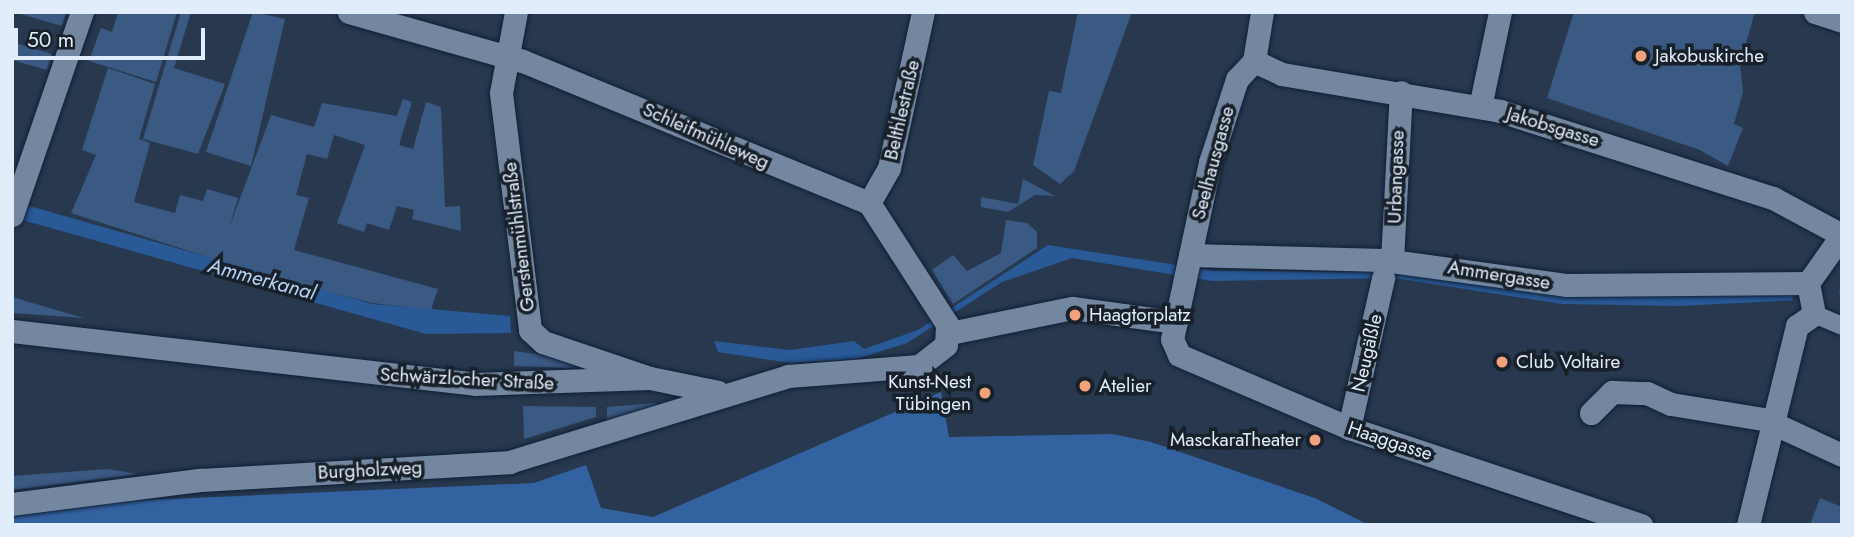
<!DOCTYPE html>
<html>
<head>
<meta charset="utf-8">
<style>
	body { margin:0 }
	#map { position:relative; width:1854px; height:537px; overflow:hidden; background:#28394f; font-family:Jost,sans-serif }
	div>[style] { position:absolute }
	.green>* { inset:0; background:#3a5983 }
	.forest>* { inset:0; background:#3362a1 }
	.water>* { inset:0; background:#295997 }
	.pier>* { inset:0; background:#28394f }
	.roads { filter:drop-shadow(0 0 2px #101f34) drop-shadow(0 0 2px #101f34) }
	.pedestrian>* { height:18px; margin:-9px; padding:0 9px; transform-origin:9px; border-radius:9px; background:#7487a0 }
	.minor>* { height:23px; margin:-11.5px; padding:0 11.5px; transform-origin:11.5px; border-radius:11.5px; background:#7487a0 }
	.dots>* { width:19px; height:19px; translate:-50% -50%; box-sizing:border-box; border:4px solid #18202a; border-radius:50% }
	span { translate:-50% -50%; white-space:nowrap; text-align:center; line-height:1.15; -webkit-text-stroke:7px #18202a; paint-order:stroke }
	.poi-label { font-size:19px; color:#e2edfb }
	.left { translate:0 -50%; text-align:left }
	.right { translate:-100% -50%; text-align:right }
	.street-label { font-size:19px; color:#e2edfb }
	.water-label { font-size:21px; color:#b8d2f5; font-style:italic }
	.frame { position:absolute; inset:0; border:14px solid #e2edfb; pointer-events:none }
	.scale { position:absolute; left:14px; top:28px; width:191px; height:32px; box-sizing:border-box; border:4px solid #e2edfb; border-top:0; padding-left:9px; font-size:21px; line-height:24px; white-space:nowrap; color:#e2edfb; -webkit-text-stroke:5px #18202a; paint-order:stroke }
</style>
</head>
<body>
<div id="map">
	<div class="green">
		<i style="clip-path:polygon(14px 12px,63px 12px,66px 13px,62px 26px)"></i>
		<i style="clip-path:polygon(118px 12px,177px 12px,156px 82px,89px 61px,101px 28px,112px 32px)"></i>
		<i style="clip-path:polygon(181px 12px,191px 12px,174px 68px,225px 84px,198px 154px,143px 139px)"></i>
		<i style="clip-path:polygon(253px 12px,285px 19px,251px 166px,206px 152px)"></i>
		<i style="clip-path:polygon(1078px 12px,1132px 12px,1074px 171px,1060px 184px,1033px 165px,1049px 91px,1061px 93px)"></i>
		<i style="clip-path:polygon(1574px 12px,1755px 12px,1740px 64px,1743px 92px,1734px 124px,1743px 128px,1728px 166px,1700px 150px,1547px 98px)"></i>
		<i style="clip-path:polygon(12px 42px,52px 54px,47px 70px,12px 60px)"></i>
		<i style="clip-path:polygon(108px 68px,155px 84px,139px 139px,150px 143px,134px 202px,175px 213px,180px 195px,203px 201px,207px 189px,238px 198px,229px 228px,271px 115px,314px 127px,322px 103px,397px 116px,403px 99px,412px 102px,399px 145px,413px 149px,426px 102px,441px 107px,445px 207px,460px 206px,461px 231px,412px 219px,414px 210px,397px 206px,389px 230px,367px 223px,364px 232px,337px 223px,365px 145px,334px 135px,327px 159px,307px 154px,296px 195px,309px 198px,294px 250px,438px 289px,431px 310px,372px 303px,273px 278px,71px 213px,96px 155px,82px 150px)"></i>
		<i style="clip-path:polygon(1023px 179px,1055px 196px,1035px 195px,1008px 212px,981px 207px,981px 197px,1018px 204px)"></i>
		<i style="clip-path:polygon(1006px 220px,1027px 223px,1037px 232px,1037px 248px,953px 304px,932px 270px,953px 255px,967px 271px,1001px 253px)"></i>
		<i style="clip-path:polygon(12px 297px,84px 318px,12px 313px)"></i>
		<i style="clip-path:polygon(514px 351px,578px 360px,595px 369px,514px 366px)"></i>
		<i style="clip-path:polygon(655px 403px,658px 404px,607px 422px,607px 407px)"></i>
		<i style="clip-path:polygon(523px 406px,596px 407px,596px 417px,524px 439px)"></i>
		<i style="clip-path:polygon(108px 469px,138px 474px,12px 490px,12px 476px)"></i>
		<i style="clip-path:polygon(1820px 498px,1842px 507px,1842px 525px,1810px 525px)"></i>
	</div>
	<div class="forest">
		<i style="clip-path:polygon(941px 392px,949px 437px,1112px 434px,1151px 442px,1317px 499px,1369px 525px,12px 525px,12px 506px,534px 483px,586px 465px,601px 508px,653px 517px)"></i>
	</div>
	<div class="water">
		<i style="clip-path:polygon(12px 201px,372px 304px,510px 316px,511px 333px,426px 334px,12px 217px)"></i>
		<i style="clip-path:polygon(1048px 245px,1215px 271px,1412px 272px,1573px 297px,1842px 290px,1842px 298px,1678px 306px,1562px 304px,1394px 278px,1212px 281px,1072px 258px,1002px 282px,907px 343px,856px 359px,791px 363px,718px 352px,714px 341px,790px 350px,854px 341px,864px 349px,918px 330px)"></i>
	</div>
	<div class="pier">
		<i style="clip-path:polygon(1839px 287px,1840px 301px,1793px 305px,1792px 291px)"></i>
	</div>
	<div class="roads">
		<div class="pedestrian">
			<i style="left:1814px;top:314px;width:30px;rotate:23deg"></i>
		</div>
		<div class="minor">
			<i style="left:516px;top:12px;width:82px;rotate:100.5deg"></i>
			<i style="left:501px;top:93px;width:239px;rotate:83deg"></i>
			<i style="left:530px;top:330px;width:18px;rotate:43deg"></i>
			<i style="left:543px;top:342px;width:110px;rotate:18.6deg"></i>
			<i style="left:1815px;top:12px;width:28px;rotate:18deg"></i>
			<i style="left:1254px;top:61px;width:25px;rotate:133deg"></i>
			<i style="left:1237px;top:79px;width:87px;rotate:108deg"></i>
			<i style="left:1210px;top:162px;width:181px;rotate:102.1deg"></i>
			<i style="left:1172px;top:339px;width:17px;rotate:66deg"></i>
			<i style="left:1179px;top:355px;width:185px;rotate:23.2deg"></i>
			<i style="left:1349px;top:428px;width:308px;rotate:18.4deg"></i>
			<i style="left:1254px;top:61px;width:31px;rotate:25deg"></i>
			<i style="left:1282px;top:74px;width:221px;rotate:9.6deg"></i>
			<i style="left:1500px;top:111px;width:287px;rotate:17.7deg"></i>
			<i style="left:1773px;top:198px;width:78px;rotate:28.2deg"></i>
			<i style="left:1254px;top:61px;width:50px;rotate:-80.7deg"></i>
			<i style="left:1480px;top:107px;width:97px;rotate:-78.1deg"></i>
			<i style="left:869px;top:203px;width:40px;rotate:-60.3deg"></i>
			<i style="left:889px;top:168px;width:160px;rotate:-77.7deg"></i>
			<i style="left:12px;top:215px;width:215px;rotate:-71deg"></i>
			<i style="left:1190px;top:255px;width:194px;rotate:1.5deg"></i>
			<i style="left:1384px;top:260px;width:185px;rotate:7.8deg"></i>
			<i style="left:1567px;top:285px;width:241px;rotate:-0.5deg"></i>
			<i style="left:1392px;top:261px;width:169px;rotate:-87deg"></i>
			<i style="left:1808px;top:283px;width:59px;rotate:-54.7deg"></i>
			<i style="left:12px;top:331px;width:466px;rotate:6.5deg"></i>
			<i style="left:475px;top:384px;width:175px;rotate:-2deg"></i>
			<i style="left:650px;top:378px;width:69px;rotate:11.6deg"></i>
			<i style="left:950px;top:333px;width:125px;rotate:-11.6deg"></i>
			<i style="left:1072px;top:308px;width:105px;rotate:7.7deg"></i>
			<i style="left:1591px;top:413px;width:30px;rotate:-45deg"></i>
			<i style="left:1612px;top:392px;width:35px;rotate:2deg"></i>
			<i style="left:1647px;top:393px;width:26px;rotate:25deg"></i>
			<i style="left:1671px;top:404px;width:94px;rotate:9.2deg"></i>
			<i style="left:1764px;top:419px;width:86px;rotate:24.8deg"></i>
			<i style="left:1349px;top:428px;width:154px;rotate:-77.2deg"></i>
			<i style="left:12px;top:504px;width:189px;rotate:-7.3deg"></i>
			<i style="left:199px;top:480px;width:311px;rotate:-3.3deg"></i>
			<i style="left:509px;top:462px;width:292px;rotate:-17.1deg"></i>
			<i style="left:788px;top:376px;width:131px;rotate:-4.4deg"></i>
			<i style="left:919px;top:366px;width:34px;rotate:-38deg"></i>
			<i style="left:946px;top:345px;width:21px;rotate:-87deg"></i>
			<i style="left:947px;top:324px;width:144px;rotate:-122.8deg"></i>
			<i style="left:869px;top:203px;width:375px;rotate:-157.7deg"></i>
			<i style="left:522px;top:61px;width:180px;rotate:-164.2deg"></i>
			<i style="left:1748px;top:525px;width:205px;rotate:-76.2deg"></i>
			<i style="left:1797px;top:326px;width:21px;rotate:-35deg"></i>
			<i style="left:1814px;top:314px;width:32px;rotate:-101deg"></i>
		</div>
	</div>
	<div class="dots">
		<i style="left:1641px;top:56px;background:#f1a17c"></i>
		<i style="left:1075px;top:315px;background:#f1a17c"></i>
		<i style="left:1502px;top:362px;background:#f1a17c"></i>
		<i style="left:1085px;top:386px;background:#f1a17c"></i>
		<i style="left:985px;top:393px;background:#f1a17c"></i>
		<i style="left:1315px;top:440px;background:#f1a17c"></i>
	</div>
	<div class="poi-label">
		<span class="left" style="left:1655px;top:56px">Jakobuskirche</span>
		<span class="left" style="left:1089px;top:315px">Haagtorplatz</span>
		<span class="left" style="left:1516px;top:362px">Club Voltaire</span>
		<span class="right" style="left:971px;top:393px">Kunst-Nest<br>Tübingen</span>
		<span class="left" style="left:1099px;top:386px">Atelier</span>
		<span class="right" style="left:1301px;top:440px">MasckaraTheater</span>
	</div>
	<div class="street-label">
		<span style="left:902px;top:110px;rotate:-77deg">Belthlestraße</span>
		<span style="left:1553px;top:127px;rotate:17deg">Jakobsgasse</span>
		<span style="left:706px;top:136px;rotate:24deg">Schleifmühleweg</span>
		<span style="left:1213px;top:163px;rotate:-75deg">Seelhausgasse</span>
		<span style="left:1396px;top:177px;rotate:-88deg">Urbangasse</span>
		<span style="left:519px;top:237px;rotate:-97deg">Gerstenmühlstraße</span>
		<span style="left:1499px;top:275px;rotate:9deg">Ammergasse</span>
		<span style="left:1367px;top:353px;rotate:-77deg">Neugäßle</span>
		<span style="left:467px;top:379px;rotate:3deg">Schwärzlocher Straße</span>
		<span style="left:1390px;top:441px;rotate:18deg">Haaggasse</span>
		<span style="left:370px;top:470px;rotate:-3deg">Burgholzweg</span>
	</div>
	<div class="water-label">
		<span style="left:262px;top:279px;rotate:15deg">Ammerkanal</span>
	</div>
	<div class="frame"></div>
	<div class="scale">50 m</div>
</div>
</body>
</html>
